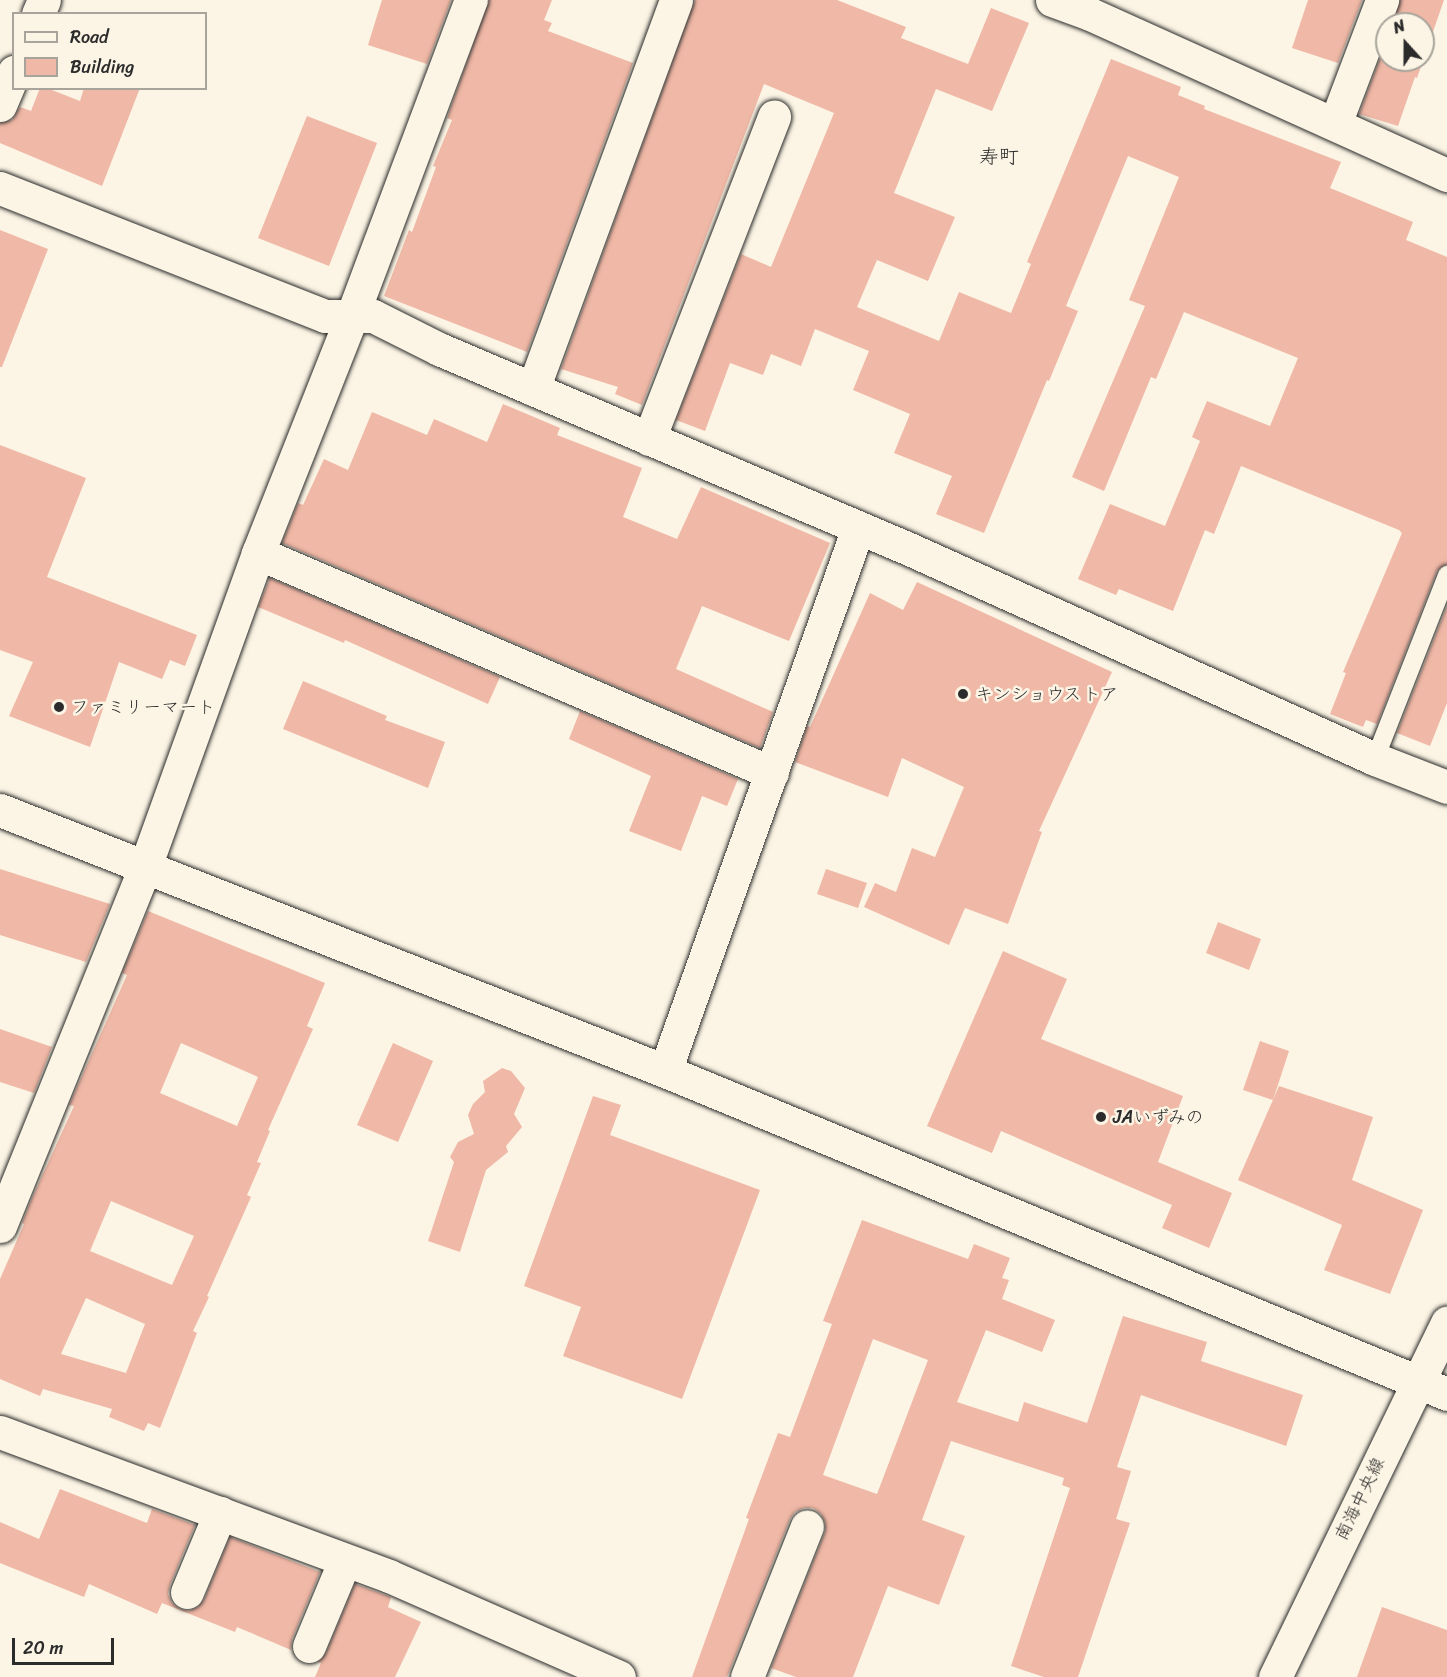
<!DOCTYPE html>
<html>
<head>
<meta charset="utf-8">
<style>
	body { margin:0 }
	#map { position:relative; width:1447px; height:1677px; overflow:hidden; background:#fcf5e5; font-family:Sriracha,"Klee One",sans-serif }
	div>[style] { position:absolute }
	.building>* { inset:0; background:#f0b8a6 }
	.roads { filter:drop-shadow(0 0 2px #2b2b2b) drop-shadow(0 0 2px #2b2b2b) }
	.service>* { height:18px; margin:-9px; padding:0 9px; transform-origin:9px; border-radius:9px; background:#fcf5e5 }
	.minor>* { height:33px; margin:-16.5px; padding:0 16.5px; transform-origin:16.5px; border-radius:16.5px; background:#fcf5e5 }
	.tertiary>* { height:33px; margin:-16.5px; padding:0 16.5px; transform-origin:16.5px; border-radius:16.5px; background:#fcf5e5 }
	.dots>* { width:16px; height:16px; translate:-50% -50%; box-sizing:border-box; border:3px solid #fcf5e5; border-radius:50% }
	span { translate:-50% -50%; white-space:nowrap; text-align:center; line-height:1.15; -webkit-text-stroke:5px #fcf5e5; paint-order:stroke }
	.poi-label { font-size:18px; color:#2b2b2b }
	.left { translate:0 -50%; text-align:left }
	.street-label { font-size:18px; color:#2b2b2b }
	.neighbourhood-label { font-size:20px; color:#2b2b2b }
	.legend { position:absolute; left:12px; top:12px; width:195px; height:78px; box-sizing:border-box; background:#fcf5e5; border:2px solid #a8a49b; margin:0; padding:8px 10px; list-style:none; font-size:18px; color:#2b2b2b }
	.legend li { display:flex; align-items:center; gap:12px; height:30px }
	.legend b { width:30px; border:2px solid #a8a49b }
	.north { position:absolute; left:1375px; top:12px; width:60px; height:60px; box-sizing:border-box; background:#fcf5e5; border:2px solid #a8a49b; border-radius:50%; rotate:339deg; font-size:16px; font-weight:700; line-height:24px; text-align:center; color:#2b2b2b }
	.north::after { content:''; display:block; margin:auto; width:21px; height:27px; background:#2b2b2b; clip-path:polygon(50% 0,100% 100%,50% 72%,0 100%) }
	.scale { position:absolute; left:12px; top:1638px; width:102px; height:27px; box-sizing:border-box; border:3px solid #2b2b2b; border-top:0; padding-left:8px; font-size:18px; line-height:21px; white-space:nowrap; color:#2b2b2b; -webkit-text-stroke:4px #fcf5e5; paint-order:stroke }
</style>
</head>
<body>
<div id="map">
	<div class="building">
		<i style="clip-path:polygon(382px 0,451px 0,427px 64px,368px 45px)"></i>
		<i style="clip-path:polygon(489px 0,552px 0,544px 20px,552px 23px,548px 31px,633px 63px,527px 352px,384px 296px,409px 230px,412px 232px,436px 167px,433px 166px,452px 120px,447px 118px)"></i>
		<i style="clip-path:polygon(695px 0,837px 0,906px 27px,901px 38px,968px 64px,991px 8px,1029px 23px,992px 111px,936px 89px,894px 193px,955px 217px,928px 281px,877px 260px,857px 307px,939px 341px,959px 292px,1011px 313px,1031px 264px,1027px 262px,1111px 59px,1181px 87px,1178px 95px,1205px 106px,1204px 109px,1341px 162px,1330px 188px,1413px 222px,1406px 240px,1447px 257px,1447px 564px,1437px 571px,1377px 724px,1366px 720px,1363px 727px,1330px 714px,1346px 673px,1343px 672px,1402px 533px,1399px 530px,1241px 466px,1214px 534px,1205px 530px,1173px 611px,1119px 589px,1116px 595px,1078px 579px,1110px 504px,1165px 526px,1200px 441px,1192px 437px,1207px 401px,1270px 426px,1298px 358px,1184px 312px,1156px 379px,1151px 377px,1104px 491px,1072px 477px,1145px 306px,1129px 300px,1179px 177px,1128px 156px,1066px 306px,1078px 311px,1049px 381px,1047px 380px,984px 533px,936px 514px,952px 476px,894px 453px,910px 414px,853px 390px,869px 351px,815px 329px,801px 366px,771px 354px,763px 375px,730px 363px,705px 431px,676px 420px,741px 254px,771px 267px,834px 113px,764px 84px,642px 405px,615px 394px,618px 387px,561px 369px)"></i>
		<i style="clip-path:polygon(1308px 0,1362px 0,1338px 63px,1292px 48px)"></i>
		<i style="clip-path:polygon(1400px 0,1444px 0,1417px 78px,1415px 77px,1398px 126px,1359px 114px,1387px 40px,1387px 60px,1423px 60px,1423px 24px,1393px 24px)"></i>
		<i style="clip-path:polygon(40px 88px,47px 88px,80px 101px,84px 88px,140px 88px,102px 186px,0 143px,0 123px,12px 120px,20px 107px,31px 111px)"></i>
		<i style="clip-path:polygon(307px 116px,377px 143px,329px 266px,258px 238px)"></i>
		<i style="clip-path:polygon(0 230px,48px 249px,2px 367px,0 367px)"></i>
		<i style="clip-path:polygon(503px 404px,560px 428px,557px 435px,642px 468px,623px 517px,677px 539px,701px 487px,830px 543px,789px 641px,702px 606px,676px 669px,773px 712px,760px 748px,282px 543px,298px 503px,303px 505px,324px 459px,348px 470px,372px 412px,427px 435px,434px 419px,487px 442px)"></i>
		<i style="clip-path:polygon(0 445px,86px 478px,47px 577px,197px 635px,185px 666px,170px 660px,162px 679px,119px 662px,90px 747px,9px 716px,33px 662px,0 650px)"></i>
		<i style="clip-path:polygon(270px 578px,500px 677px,488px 704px,345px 640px,344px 643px,258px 607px)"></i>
		<i style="clip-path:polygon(917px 582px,1112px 672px,1039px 831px,1042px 832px,1008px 924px,965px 908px,949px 945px,864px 907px,875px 883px,896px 892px,912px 848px,935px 857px,964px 787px,902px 758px,888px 797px,795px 762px,807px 726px,810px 727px,870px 593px,903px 610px)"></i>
		<i style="clip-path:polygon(1447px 606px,1447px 703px,1430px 746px,1397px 733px)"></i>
		<i style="clip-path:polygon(303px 681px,387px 716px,385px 720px,445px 742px,428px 788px,283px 729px)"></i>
		<i style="clip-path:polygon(580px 711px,738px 779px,727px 806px,702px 796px,681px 851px,629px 831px,651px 776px,569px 739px)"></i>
		<i style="clip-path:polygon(0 869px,110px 904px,86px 962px,0 935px)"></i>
		<i style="clip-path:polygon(826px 869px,867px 883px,858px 908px,817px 894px)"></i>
		<i style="clip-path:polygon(evenodd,148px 911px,325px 983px,307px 1026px,313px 1029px,268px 1130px,270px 1131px,257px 1162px,261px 1163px,247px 1195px,251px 1197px,207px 1296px,209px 1297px,193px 1331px,197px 1333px,160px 1428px,148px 1423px,144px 1431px,109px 1417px,112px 1409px,43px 1389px,40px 1396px,0 1379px,0 1279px,24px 1224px,22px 1223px,32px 1198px,74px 1106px,69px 1105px,127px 975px,122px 973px,148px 911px,181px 1043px,258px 1077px,237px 1126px,160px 1093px,181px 1043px,148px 911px,111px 1201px,194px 1236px,172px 1285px,90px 1251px,111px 1201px,148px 911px,86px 1298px,145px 1324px,126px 1373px,61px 1354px,86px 1298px)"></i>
		<i style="clip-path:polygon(1218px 922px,1261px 939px,1249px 970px,1206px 953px)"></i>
		<i style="clip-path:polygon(1003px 951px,1067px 979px,1041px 1039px,1183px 1096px,1158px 1162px,1232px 1193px,1209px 1248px,1162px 1228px,1172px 1205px,1001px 1131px,992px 1153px,927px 1126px)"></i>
		<i style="clip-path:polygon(0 1029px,52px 1047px,34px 1093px,0 1082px)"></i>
		<i style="clip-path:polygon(1260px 1041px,1289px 1051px,1273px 1100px,1243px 1090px)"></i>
		<i style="clip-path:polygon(393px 1043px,433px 1061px,398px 1142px,357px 1125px)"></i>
		<i style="clip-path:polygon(502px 1068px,511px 1071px,525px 1088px,514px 1114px,522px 1127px,506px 1146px,508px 1152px,486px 1170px,460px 1252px,428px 1241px,454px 1162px,450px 1157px,458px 1142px,474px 1134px,468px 1115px,473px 1104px,485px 1092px,483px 1081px)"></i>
		<i style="clip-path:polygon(1279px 1086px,1373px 1117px,1352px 1180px,1423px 1210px,1390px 1294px,1324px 1270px,1342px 1225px,1238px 1180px)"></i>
		<i style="clip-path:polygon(593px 1096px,621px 1105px,610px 1135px,760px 1190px,682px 1399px,563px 1356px,581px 1307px,524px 1286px)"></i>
		<i style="clip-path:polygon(evenodd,862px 1220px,968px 1259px,974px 1244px,1010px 1258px,1002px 1278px,1009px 1280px,1002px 1299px,1055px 1320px,1042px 1352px,986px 1330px,957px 1402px,1018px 1422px,1024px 1402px,1087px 1423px,1123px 1316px,1207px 1342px,1201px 1361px,1303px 1395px,1286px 1446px,1141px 1395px,1117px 1467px,1131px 1471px,1116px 1519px,1130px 1523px,1078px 1677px,1044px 1677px,1011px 1666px,1070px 1488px,1062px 1485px,1064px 1478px,951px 1441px,922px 1520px,965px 1536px,939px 1605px,888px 1586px,853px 1677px,796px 1677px,771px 1668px,825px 1532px,825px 1523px,821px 1514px,813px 1508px,804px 1508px,795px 1512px,790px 1519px,727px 1677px,692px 1677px,749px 1519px,746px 1518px,778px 1433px,790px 1437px,832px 1324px,823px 1321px,862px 1220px,873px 1339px,928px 1360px,877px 1494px,823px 1475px,873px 1339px)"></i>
		<i style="clip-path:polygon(60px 1489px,147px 1523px,152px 1509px,195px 1525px,170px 1585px,168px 1594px,172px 1603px,180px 1609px,189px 1611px,198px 1607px,204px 1600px,230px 1537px,320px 1572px,292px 1639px,291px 1650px,237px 1627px,235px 1632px,162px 1603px,157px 1614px,89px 1584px,84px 1597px,0 1563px,0 1522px,39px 1539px)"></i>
		<i style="clip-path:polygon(355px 1584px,391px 1597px,388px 1607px,421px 1622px,395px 1677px,315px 1677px,321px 1663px,318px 1662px,326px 1653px)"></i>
		<i style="clip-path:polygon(1382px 1607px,1447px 1630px,1447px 1677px,1357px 1677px)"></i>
	</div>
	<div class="roads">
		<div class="service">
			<i style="left:1375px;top:759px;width:198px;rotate:-68.6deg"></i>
		</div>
		<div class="minor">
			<i style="left:1052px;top:0;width:40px;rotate:20.2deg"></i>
			<i style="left:1090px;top:14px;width:392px;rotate:24.3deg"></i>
			<i style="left:38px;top:14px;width:15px;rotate:-67deg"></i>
			<i style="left:0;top:105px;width:36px;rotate:-67deg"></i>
			<i style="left:1335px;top:124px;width:133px;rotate:-69.2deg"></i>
			<i style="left:0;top:188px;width:349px;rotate:21.5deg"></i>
			<i style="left:325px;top:316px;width:48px"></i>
			<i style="left:373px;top:316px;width:74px;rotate:26.6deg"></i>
			<i style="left:439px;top:349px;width:509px;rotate:23.04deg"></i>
			<i style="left:907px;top:548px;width:513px;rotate:24.27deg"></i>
			<i style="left:1375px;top:759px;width:77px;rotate:21.3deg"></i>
			<i style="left:533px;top:389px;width:414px;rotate:-69.8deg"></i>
			<i style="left:649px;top:439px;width:346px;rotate:-68.8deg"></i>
			<i style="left:258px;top:553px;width:559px;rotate:23.17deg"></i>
			<i style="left:665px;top:1071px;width:576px;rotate:-70.43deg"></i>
			<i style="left:0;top:1226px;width:387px;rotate:-68deg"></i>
			<i style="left:145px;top:867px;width:334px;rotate:-70.2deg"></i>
			<i style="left:258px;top:553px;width:255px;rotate:-68.4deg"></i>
			<i style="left:352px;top:316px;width:338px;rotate:-69.4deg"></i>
			<i style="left:0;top:1432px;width:415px;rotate:20.3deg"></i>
			<i style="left:389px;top:1576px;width:251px;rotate:23.7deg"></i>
			<i style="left:187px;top:1592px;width:86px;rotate:-67.3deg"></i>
			<i style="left:309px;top:1646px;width:93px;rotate:-67.3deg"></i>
			<i style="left:747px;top:1677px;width:162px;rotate:-68.3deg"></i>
		</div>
		<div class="tertiary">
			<i style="left:0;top:810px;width:714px;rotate:21.43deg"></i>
			<i style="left:665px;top:1071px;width:846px;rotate:22.44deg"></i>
			<i style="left:1275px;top:1677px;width:394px;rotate:-64.1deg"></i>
		</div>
	</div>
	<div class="dots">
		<i style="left:963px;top:694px;background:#2b2b2b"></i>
		<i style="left:59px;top:707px;background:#2b2b2b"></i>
		<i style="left:1101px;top:1117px;background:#2b2b2b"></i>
	</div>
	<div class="poi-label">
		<span class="left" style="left:975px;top:694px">キンショウストア</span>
		<span class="left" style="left:71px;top:707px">ファミリーマート</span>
		<span class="left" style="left:1113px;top:1117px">JAいずみの</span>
	</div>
	<div class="street-label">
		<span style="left:1360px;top:1499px;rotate:-64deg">南海中央線</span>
	</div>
	<div class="neighbourhood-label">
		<span style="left:999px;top:156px">寿町</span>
	</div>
	<ul class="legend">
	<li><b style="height:8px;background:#fcf5e5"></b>Road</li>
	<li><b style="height:16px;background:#f0b8a6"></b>Building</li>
	</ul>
	<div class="north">N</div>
	<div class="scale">20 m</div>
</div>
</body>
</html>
